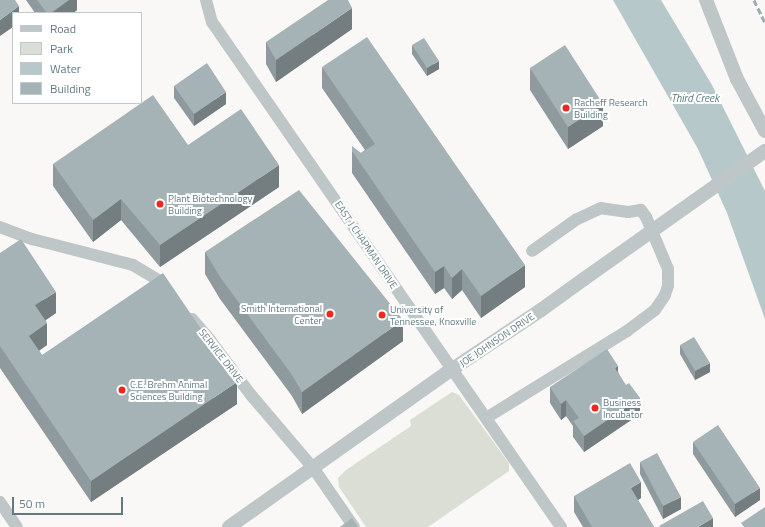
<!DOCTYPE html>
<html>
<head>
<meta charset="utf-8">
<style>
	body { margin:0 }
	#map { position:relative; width:765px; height:527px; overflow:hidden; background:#f9f8f6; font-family:"Titillium Web",sans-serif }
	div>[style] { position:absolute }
	.green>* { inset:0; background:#daded5 }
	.water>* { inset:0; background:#b7c8ca }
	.minor>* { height:12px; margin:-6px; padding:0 6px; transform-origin:6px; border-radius:6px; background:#bec6c8 }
	.tertiary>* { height:14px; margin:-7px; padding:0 7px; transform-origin:7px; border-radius:7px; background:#bec6c8 }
	.rail>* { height:3px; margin-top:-1.5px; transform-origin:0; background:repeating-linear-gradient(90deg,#a0abaf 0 6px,transparent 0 9px) }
	.tertiary-bridge>* { height:14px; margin:-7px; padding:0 7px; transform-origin:7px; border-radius:7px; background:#bec6c8 }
	.wall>* { inset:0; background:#8e9a9d }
	.shaded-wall>* { inset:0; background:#747d7f }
	.building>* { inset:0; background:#a5b3b6 }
	.dots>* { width:11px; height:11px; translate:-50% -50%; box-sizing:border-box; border:2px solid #fff; border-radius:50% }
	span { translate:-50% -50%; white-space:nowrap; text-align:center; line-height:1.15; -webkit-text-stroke:4px #fff; paint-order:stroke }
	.poi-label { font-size:10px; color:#617a83 }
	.left { translate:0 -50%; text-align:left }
	.right { translate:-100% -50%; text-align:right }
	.street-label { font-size:10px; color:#617a83 }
	.water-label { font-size:11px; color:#5d7a7d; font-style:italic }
	.legend { position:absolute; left:12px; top:12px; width:130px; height:92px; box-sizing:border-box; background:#fff; border:1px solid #c0cacd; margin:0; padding:5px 7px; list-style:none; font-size:12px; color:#617a83 }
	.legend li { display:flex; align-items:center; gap:8px; height:20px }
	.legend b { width:20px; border:1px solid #c0cacd }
	.scale { position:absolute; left:12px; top:497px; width:111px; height:18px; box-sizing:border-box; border:2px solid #617a83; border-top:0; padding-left:5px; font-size:12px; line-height:14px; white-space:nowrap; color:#617a83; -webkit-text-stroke:3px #fff; paint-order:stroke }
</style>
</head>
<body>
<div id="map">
	<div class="green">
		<i style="clip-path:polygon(452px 392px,459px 395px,509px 463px,509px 471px,428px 527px,366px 527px,339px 487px,338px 478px,346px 470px,411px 426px,410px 420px)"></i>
	</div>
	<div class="water">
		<i style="clip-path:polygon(613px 0,661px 0,712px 85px,765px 191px,765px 319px,727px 213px,698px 149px)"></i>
	</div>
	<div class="minor">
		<i style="left:206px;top:0;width:23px;rotate:75deg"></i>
		<i style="left:212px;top:22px;width:614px;rotate:55.35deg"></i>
		<i style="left:0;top:227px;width:34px;rotate:21deg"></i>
		<i style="left:32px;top:239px;width:104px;rotate:14.4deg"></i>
		<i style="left:133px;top:265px;width:29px;rotate:31deg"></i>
		<i style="left:158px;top:280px;width:13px;rotate:48deg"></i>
		<i style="left:192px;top:319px;width:28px;rotate:49deg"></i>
		<i style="left:210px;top:340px;width:69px;rotate:53.3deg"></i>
		<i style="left:251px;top:395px;width:97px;rotate:49.6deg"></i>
		<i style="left:314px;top:469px;width:70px;rotate:55.4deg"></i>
		<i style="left:486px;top:418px;width:166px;rotate:-31.7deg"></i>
		<i style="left:627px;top:331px;width:35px;rotate:-37deg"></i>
		<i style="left:655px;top:310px;width:18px;rotate:-56deg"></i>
		<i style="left:665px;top:295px;width:9px;rotate:-72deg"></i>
		<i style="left:668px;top:286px;width:17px;rotate:-90deg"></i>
		<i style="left:668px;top:269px;width:56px;rotate:-112.9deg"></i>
		<i style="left:646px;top:217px;width:9px;rotate:-126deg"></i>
		<i style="left:641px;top:210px;width:13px;rotate:171deg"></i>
		<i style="left:628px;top:212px;width:27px;rotate:-172deg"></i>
		<i style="left:601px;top:208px;width:26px;rotate:155deg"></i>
		<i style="left:577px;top:219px;width:55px;rotate:144.6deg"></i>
		<i style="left:0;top:502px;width:30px;rotate:56deg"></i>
	</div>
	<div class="tertiary">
		<i style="left:706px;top:0;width:85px;rotate:68.6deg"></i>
		<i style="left:737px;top:79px;width:59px;rotate:61.7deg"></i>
		<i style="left:229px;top:527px;width:272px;rotate:-35.3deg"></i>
		<i style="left:451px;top:370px;width:108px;rotate:-33.7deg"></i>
		<i style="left:541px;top:310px;width:53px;rotate:-35.8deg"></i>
	</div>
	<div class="rail">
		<i style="left:754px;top:0;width:25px;rotate:64deg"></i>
	</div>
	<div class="tertiary-bridge">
		<i style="left:584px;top:279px;width:222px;rotate:-35.3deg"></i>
	</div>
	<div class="wall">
		<i style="clip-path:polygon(26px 0,77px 0,77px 10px,73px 13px,35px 13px)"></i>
		<i style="clip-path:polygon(352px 29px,276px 82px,266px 64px,266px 42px)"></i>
		<i style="clip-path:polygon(412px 45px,439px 69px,427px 76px,412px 54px)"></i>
		<i style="clip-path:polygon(322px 67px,525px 287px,481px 318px,462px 290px,452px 299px,444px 288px,435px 294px,352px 173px,352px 151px,361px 153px,365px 150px,322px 88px)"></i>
		<i style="clip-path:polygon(530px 68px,603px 126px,568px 149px,530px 90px)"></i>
		<i style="clip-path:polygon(174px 86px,226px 104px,194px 126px,174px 98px)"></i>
		<i style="clip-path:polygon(188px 145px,279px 187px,160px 267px,121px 220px,93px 242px,53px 186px,53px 164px)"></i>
		<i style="clip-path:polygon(205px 252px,403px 341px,302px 414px,292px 396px,220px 299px,205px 274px)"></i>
		<i style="clip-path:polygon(0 253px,56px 313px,46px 320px,47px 345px,39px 351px,42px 355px,237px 404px,91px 502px,0 368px)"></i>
		<i style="clip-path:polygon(680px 345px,710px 372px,695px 380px,680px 354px)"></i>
		<i style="clip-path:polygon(618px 372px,640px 414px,584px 452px,573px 437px,573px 426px,566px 416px,561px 420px,550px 403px,550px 387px)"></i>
		<i style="clip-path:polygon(693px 442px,760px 500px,735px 517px,693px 454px)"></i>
		<i style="clip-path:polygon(640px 462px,681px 509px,663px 519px,640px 474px)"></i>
		<i style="clip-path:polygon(574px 496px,641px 498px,638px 500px,654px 527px,583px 527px,574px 512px)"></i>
	</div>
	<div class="shaded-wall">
		<i style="clip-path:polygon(69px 0,77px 0,77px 10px,73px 13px,51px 13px)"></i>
		<i style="clip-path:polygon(19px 6px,19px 13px,13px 13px,13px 27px,0 36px,0 20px)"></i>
		<i style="clip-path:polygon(352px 8px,352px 29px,276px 82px,276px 60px)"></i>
		<i style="clip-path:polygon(439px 61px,439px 69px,427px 76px,427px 68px)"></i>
		<i style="clip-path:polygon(226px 92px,226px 104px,194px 126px,194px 114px)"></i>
		<i style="clip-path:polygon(603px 104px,603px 126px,568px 149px,568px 127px)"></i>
		<i style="clip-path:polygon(279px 165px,279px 187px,160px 267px,160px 245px)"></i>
		<i style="clip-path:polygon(121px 199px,121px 220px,93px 242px,93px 220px)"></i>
		<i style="clip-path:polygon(525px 265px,525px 287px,481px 318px,481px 296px)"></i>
		<i style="clip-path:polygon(444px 266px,444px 288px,435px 294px,435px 272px)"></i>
		<i style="clip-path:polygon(462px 269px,462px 290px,452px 299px,452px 278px)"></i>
		<i style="clip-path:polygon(56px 292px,56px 313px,35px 327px,35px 305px)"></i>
		<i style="clip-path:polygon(403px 320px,403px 341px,302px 414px,302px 392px)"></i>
		<i style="clip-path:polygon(47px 323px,47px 345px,29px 357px,29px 336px)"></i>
		<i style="clip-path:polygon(710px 363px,710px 372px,695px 380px,695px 371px)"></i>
		<i style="clip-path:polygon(618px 366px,618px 382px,615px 368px)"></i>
		<i style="clip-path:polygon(237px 382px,237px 404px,91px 502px,91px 481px)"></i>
		<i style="clip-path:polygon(640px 398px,640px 414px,584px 452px,584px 436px)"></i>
		<i style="clip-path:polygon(566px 400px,566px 416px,561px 420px,561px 404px)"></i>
		<i style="clip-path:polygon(641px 482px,641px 498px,631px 504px,631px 488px)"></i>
		<i style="clip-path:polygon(760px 488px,760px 500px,735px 517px,735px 504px)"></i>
		<i style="clip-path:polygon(681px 497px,681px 509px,663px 519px,663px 506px)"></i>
		<i style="clip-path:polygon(713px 518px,713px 527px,698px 527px)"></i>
	</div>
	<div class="building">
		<i style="clip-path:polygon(0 0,15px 0,19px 6px,0 20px)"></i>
		<i style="clip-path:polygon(37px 0,69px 0,51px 13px,47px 13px)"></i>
		<i style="clip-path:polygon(328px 0,348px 0,352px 8px,276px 60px,266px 42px)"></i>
		<i style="clip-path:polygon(367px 37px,525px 265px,481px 296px,462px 269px,452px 278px,444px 266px,435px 272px,352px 151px,352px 146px,361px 153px,375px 144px,322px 67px)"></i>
		<i style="clip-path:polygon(424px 38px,439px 61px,427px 68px,412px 45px)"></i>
		<i style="clip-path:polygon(565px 45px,603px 104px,568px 127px,530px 68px)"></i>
		<i style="clip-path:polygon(207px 63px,226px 92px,194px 114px,174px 86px)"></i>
		<i style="clip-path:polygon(153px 95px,188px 145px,241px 109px,279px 165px,160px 245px,121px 199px,93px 220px,53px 164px)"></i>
		<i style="clip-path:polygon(299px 190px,403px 320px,302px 392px,292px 375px,220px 277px,205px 252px)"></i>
		<i style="clip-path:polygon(21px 239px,56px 292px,35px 305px,47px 323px,29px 336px,42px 355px,163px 273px,237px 382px,91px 481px,0 346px,0 253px)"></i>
		<i style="clip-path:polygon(694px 337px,710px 363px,695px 371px,680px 345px)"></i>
		<i style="clip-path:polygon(607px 349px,618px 366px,615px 368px,626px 385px,629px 383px,640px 398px,584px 436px,573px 421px,579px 418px,566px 400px,561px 404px,550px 387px)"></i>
		<i style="clip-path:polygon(718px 425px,760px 488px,735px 504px,693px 442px)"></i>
		<i style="clip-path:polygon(657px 453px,681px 497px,663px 506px,640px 462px)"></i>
		<i style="clip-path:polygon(630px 463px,641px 482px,631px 488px,654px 527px,592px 527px,574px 496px)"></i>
		<i style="clip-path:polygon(703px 501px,713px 518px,698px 527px,660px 527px,659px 526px)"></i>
		<i style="clip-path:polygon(765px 507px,765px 527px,744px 527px,741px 523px)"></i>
		<i style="clip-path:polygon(352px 518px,358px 527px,340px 527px)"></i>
	</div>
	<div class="dots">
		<i style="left:566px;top:108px;background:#ef281f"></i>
		<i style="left:160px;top:204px;background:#ef281f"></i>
		<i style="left:330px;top:314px;background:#ef281f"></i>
		<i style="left:382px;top:315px;background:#ef281f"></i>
		<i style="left:122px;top:390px;background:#ef281f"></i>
		<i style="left:595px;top:408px;background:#ef281f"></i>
	</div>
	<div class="poi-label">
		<span class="left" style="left:574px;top:108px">Racheff Research<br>Building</span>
		<span class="left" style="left:168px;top:204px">Plant Biotechnology<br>Building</span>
		<span class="right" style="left:322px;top:314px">Smith International<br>Center</span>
		<span class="left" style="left:390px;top:315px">University of<br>Tennessee, Knoxville</span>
		<span class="left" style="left:130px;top:390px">C.E. Brehm Animal<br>Sciences Building</span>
		<span class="left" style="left:603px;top:408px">Business<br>Incubator</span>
	</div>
	<div class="street-label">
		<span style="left:366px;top:245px;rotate:56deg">EAST J CHAPMAN DRIVE</span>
		<span style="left:497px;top:340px;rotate:-34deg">JOE JOHNSON DRIVE</span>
		<span style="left:221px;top:356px;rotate:52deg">SERVICE DRIVE</span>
	</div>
	<div class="water-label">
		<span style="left:695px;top:98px">Third Creek</span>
	</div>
	<ul class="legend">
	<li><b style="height:5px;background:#bec6c8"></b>Road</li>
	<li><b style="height:11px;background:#daded5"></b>Park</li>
	<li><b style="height:11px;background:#b7c8ca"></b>Water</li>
	<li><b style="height:11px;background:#a5b3b6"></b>Building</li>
	</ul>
	<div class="scale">50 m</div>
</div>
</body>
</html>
